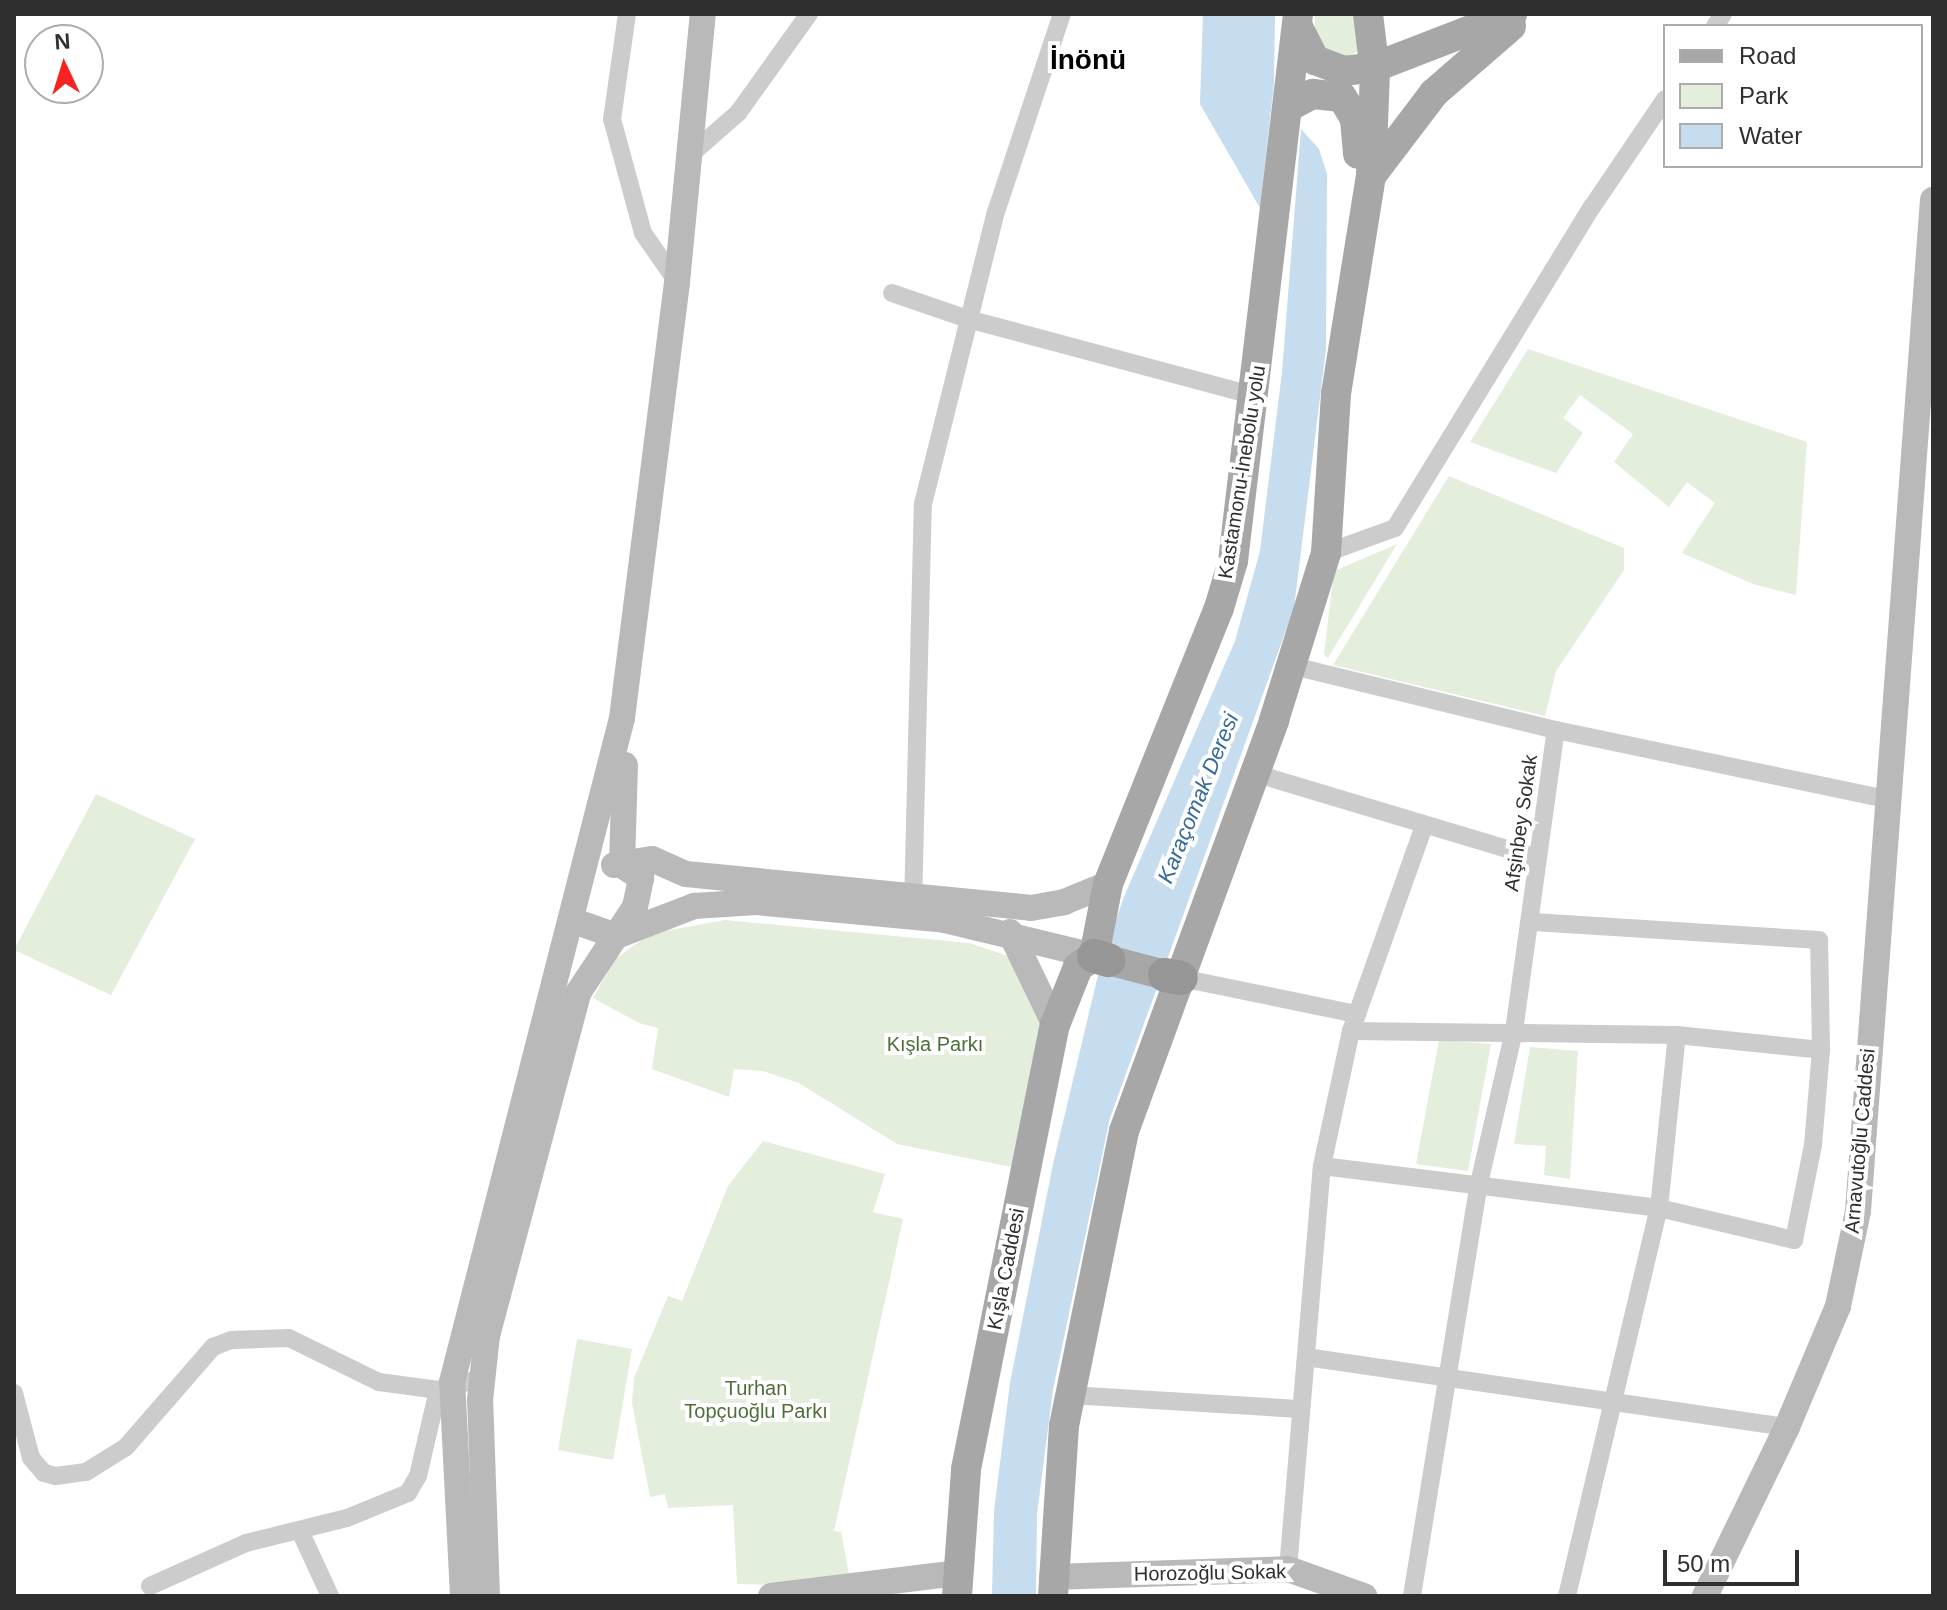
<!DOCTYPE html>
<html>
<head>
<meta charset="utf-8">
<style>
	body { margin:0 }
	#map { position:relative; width:1947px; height:1610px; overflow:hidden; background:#fff; font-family:Arial,sans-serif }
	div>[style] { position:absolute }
	.green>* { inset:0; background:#e4eedc }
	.water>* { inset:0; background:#c6dcef }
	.street>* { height:18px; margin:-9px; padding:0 9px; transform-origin:9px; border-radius:9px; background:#ccc }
	.secondary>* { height:26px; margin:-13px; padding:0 13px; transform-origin:13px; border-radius:13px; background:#b9b9b9 }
	.primary>* { height:30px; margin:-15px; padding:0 15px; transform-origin:15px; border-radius:15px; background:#a7a7a7 }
	.highway>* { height:34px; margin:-17px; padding:0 17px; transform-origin:17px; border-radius:17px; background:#969696 }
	span { translate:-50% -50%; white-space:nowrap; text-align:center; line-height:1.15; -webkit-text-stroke:8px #fff; paint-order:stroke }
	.street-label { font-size:20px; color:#2f2f2f }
	.park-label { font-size:20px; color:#4d7038 }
	.water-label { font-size:22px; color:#356a9a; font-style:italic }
	.district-label { font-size:28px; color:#000; font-weight:700 }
	.frame { position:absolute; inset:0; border:16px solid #2f2f2f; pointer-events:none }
	.legend { position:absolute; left:1663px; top:24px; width:260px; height:144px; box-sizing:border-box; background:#fff; border:2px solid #acacac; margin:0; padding:10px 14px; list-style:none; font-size:24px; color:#2f2f2f }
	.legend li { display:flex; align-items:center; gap:16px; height:40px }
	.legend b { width:40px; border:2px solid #acacac }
	.north { position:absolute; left:24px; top:24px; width:80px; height:80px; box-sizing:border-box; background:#fff; border:2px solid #acacac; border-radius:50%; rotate:356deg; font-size:22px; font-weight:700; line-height:32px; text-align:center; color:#2f2f2f }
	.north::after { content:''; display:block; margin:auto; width:28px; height:36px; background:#f62321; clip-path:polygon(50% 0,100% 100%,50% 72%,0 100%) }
	.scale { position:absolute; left:1663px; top:1550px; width:136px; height:36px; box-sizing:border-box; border:4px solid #2f2f2f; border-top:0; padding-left:10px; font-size:24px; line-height:28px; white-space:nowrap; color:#2f2f2f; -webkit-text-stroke:6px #fff; paint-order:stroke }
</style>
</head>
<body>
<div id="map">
	<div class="green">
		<i style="clip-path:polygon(1315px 14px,1355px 14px,1358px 52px,1344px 57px,1326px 52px,1315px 39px)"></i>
		<i style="clip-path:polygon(1528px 349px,1807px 442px,1796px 595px,1753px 584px,1682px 553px,1715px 503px,1687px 482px,1669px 507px,1614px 462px,1633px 434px,1580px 395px,1563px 418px,1583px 433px,1556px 473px,1470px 442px)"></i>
		<i style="clip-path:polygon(1449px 476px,1624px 548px,1624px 570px,1556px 671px,1545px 716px,1333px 665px)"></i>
		<i style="clip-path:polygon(1397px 544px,1328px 658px,1324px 654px,1334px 571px)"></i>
		<i style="clip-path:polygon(96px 794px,195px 839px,111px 995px,14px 950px)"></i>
		<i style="clip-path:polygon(725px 920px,969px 943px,1008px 956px,1044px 1021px,1012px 1167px,897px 1144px,799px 1083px,763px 1071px,734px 1069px,729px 1097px,652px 1069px,658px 1028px,639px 1023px,593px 998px,615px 959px,640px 941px,664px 931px)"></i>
		<i style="clip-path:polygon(1439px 1040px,1491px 1044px,1468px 1171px,1416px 1164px)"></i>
		<i style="clip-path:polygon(1530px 1047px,1578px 1051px,1570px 1179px,1544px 1175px,1546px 1146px,1514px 1144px)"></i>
		<i style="clip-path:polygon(763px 1141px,885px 1174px,873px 1212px,903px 1219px,834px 1531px,841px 1532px,849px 1574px,805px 1586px,737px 1584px,733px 1505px,668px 1508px,665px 1494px,650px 1497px,632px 1403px,634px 1378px,668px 1296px,682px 1301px,728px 1186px)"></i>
		<i style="clip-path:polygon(577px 1339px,632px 1349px,613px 1460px,558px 1450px)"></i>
	</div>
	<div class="water">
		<i style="clip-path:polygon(1203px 14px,1275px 14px,1274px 83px,1260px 208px,1200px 104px)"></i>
		<i style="clip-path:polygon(1301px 129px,1319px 149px,1327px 174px,1326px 349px,1294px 608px,1110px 1118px,1053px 1390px,1037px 1514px,1036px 1596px,992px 1596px,994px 1511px,1010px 1383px,1053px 1164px,1099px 971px,1123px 899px,1235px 641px,1260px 551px,1282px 372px)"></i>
	</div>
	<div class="street">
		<i style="left:627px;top:14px;width:106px;rotate:98.1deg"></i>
		<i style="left:612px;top:119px;width:118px;rotate:74.8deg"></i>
		<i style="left:643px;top:233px;width:60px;rotate:55.2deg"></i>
		<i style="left:1715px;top:26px;width:14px;rotate:-56deg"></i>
		<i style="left:690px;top:155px;width:64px;rotate:-41.2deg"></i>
		<i style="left:738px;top:113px;width:122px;rotate:-54.4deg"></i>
		<i style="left:892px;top:293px;width:80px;rotate:18.9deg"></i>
		<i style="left:968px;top:319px;width:298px;rotate:15deg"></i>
		<i style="left:1326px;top:553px;width:73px;rotate:-19.9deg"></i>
		<i style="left:1395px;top:528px;width:377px;rotate:-58.5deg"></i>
		<i style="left:1592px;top:207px;width:130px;rotate:-55.9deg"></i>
		<i style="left:1293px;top:666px;width:271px;rotate:13.7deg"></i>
		<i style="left:1556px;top:730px;width:337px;rotate:11.8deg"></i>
		<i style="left:1254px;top:773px;width:296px;rotate:16.7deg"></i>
		<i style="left:913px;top:906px;width:402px;rotate:-88.6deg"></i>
		<i style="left:923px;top:504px;width:301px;rotate:-76deg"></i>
		<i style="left:996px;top:212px;width:209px;rotate:-71.6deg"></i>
		<i style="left:1181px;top:978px;width:180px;rotate:11.6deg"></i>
		<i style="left:1351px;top:1031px;width:326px;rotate:0.7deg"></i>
		<i style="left:1677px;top:1035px;width:145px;rotate:5.9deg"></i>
		<i style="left:1322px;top:1166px;width:340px;rotate:7.1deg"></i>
		<i style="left:1659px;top:1208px;width:139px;rotate:13.3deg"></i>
		<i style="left:1794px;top:1240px;width:97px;rotate:-78.7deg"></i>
		<i style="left:1813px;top:1145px;width:95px;rotate:-85.2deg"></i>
		<i style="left:1821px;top:1050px;width:110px;rotate:-91deg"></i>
		<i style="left:1819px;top:940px;width:290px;rotate:-176.4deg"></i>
		<i style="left:1306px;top:1357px;width:486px;rotate:8.3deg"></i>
		<i style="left:14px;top:1393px;width:67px;rotate:75.3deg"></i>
		<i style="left:31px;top:1458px;width:20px;rotate:49deg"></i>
		<i style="left:44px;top:1473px;width:12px;rotate:14deg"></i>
		<i style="left:56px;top:1476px;width:30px;rotate:-8deg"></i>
		<i style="left:86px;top:1472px;width:47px;rotate:-32deg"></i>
		<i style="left:126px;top:1447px;width:133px;rotate:-49deg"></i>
		<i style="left:213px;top:1347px;width:19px;rotate:-21deg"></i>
		<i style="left:231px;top:1340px;width:58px;rotate:-2deg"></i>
		<i style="left:289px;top:1338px;width:100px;rotate:26.1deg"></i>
		<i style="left:379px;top:1382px;width:60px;rotate:7.7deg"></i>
		<i style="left:1070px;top:1395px;width:229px;rotate:3.5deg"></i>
		<i style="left:300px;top:1531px;width:72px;rotate:65.2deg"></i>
		<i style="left:1288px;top:1569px;width:404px;rotate:-85.2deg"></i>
		<i style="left:1322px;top:1166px;width:138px;rotate:-77.9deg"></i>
		<i style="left:1351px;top:1031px;width:218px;rotate:-70.4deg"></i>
		<i style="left:150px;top:1586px;width:105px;rotate:-24.1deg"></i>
		<i style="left:246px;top:1543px;width:104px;rotate:-13.9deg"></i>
		<i style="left:347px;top:1518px;width:66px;rotate:-22.3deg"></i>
		<i style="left:408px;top:1493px;width:20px;rotate:-60deg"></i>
		<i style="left:418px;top:1476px;width:88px;rotate:-76.9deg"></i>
		<i style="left:438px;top:1390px;width:46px;rotate:-15.3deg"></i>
		<i style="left:1412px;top:1596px;width:413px;rotate:-80.8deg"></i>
		<i style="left:1478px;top:1188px;width:161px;rotate:-77.1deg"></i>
		<i style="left:1514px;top:1031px;width:304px;rotate:-82.1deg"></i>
		<i style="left:1567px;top:1596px;width:399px;rotate:-76.7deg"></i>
		<i style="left:1659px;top:1208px;width:174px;rotate:-84.1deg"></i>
	</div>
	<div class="secondary">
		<i style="left:614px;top:865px;width:38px;rotate:-9deg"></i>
		<i style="left:652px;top:859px;width:37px;rotate:24deg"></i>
		<i style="left:686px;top:874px;width:347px;rotate:5.6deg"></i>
		<i style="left:1031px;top:908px;width:34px;rotate:-10deg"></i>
		<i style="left:1064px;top:902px;width:48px;rotate:-22.2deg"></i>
		<i style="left:622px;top:865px;width:100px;rotate:-88.3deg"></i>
		<i style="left:571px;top:920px;width:48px;rotate:19.6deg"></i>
		<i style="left:616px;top:936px;width:84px;rotate:-21deg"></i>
		<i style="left:694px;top:906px;width:62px;rotate:-3.7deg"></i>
		<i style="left:756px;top:902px;width:190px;rotate:5.4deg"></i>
		<i style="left:945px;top:920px;width:153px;rotate:13.6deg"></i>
		<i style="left:1010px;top:932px;width:103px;rotate:64.2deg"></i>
		<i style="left:1052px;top:1577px;width:236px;rotate:-1.9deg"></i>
		<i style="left:1288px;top:1569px;width:81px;rotate:19.6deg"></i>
		<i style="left:463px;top:1596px;width:214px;rotate:-92.9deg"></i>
		<i style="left:452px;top:1382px;width:685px;rotate:-75.64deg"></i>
		<i style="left:622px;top:718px;width:439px;rotate:-82.8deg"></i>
		<i style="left:677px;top:282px;width:269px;rotate:-84.5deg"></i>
		<i style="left:487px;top:1596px;width:196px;rotate:-92deg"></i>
		<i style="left:480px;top:1400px;width:64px;rotate:-83.8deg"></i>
		<i style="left:487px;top:1336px;width:355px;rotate:-75.1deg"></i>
		<i style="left:578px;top:993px;width:103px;rotate:-56.5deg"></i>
		<i style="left:635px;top:907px;width:30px;rotate:-78deg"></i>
		<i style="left:641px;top:878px;width:23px;rotate:-146deg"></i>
		<i style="left:771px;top:1596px;width:187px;rotate:-7deg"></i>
		<i style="left:1705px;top:1596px;width:188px;rotate:-64.1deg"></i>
		<i style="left:1787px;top:1427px;width:131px;rotate:-67.1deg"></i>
		<i style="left:1838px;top:1306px;width:97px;rotate:-78.1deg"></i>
		<i style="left:1858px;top:1211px;width:1014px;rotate:-85.76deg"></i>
	</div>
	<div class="primary">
		<i style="left:1299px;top:29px;width:35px;rotate:63deg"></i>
		<i style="left:1315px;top:60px;width:31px;rotate:21deg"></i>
		<i style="left:1344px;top:71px;width:31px;rotate:-7deg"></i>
		<i style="left:1375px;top:67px;width:147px;rotate:-21.1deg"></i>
		<i style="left:1290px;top:106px;width:26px;rotate:-28deg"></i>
		<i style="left:1313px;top:94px;width:29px;rotate:6deg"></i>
		<i style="left:1342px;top:97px;width:26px;rotate:59deg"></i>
		<i style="left:1355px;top:119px;width:35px;rotate:85deg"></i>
		<i style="left:1371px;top:176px;width:104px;rotate:-52.8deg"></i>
		<i style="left:1434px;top:93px;width:102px;rotate:-41deg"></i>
		<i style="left:1108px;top:960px;width:59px;rotate:14.7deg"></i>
		<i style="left:957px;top:1596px;width:127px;rotate:-85.9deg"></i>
		<i style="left:966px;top:1469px;width:453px;rotate:-78.7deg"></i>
		<i style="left:1055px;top:1025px;width:62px;rotate:-68.4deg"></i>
		<i style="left:1078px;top:967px;width:19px;rotate:-35deg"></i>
		<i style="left:1094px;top:956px;width:73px;rotate:-79deg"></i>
		<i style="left:1108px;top:884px;width:297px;rotate:-68.1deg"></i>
		<i style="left:1219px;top:608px;width:49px;rotate:-73.4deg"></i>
		<i style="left:1233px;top:561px;width:551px;rotate:-83.22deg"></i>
		<i style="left:1053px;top:1596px;width:170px;rotate:-86.3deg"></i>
		<i style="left:1064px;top:1426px;width:301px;rotate:-78.5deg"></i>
		<i style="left:1124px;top:1131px;width:438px;rotate:-69.9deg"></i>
		<i style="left:1274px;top:720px;width:175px;rotate:-72.7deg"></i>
		<i style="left:1326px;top:553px;width:159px;rotate:-86.4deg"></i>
		<i style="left:1336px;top:394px;width:221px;rotate:-80.9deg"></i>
		<i style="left:1371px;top:176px;width:104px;rotate:-87.8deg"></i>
		<i style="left:1375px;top:72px;width:58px;rotate:-96.9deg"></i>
	</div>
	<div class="highway">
		<i style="left:1094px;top:956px;width:15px;rotate:16deg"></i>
		<i style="left:1165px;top:975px;width:16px;rotate:11deg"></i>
	</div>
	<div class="street-label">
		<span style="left:1242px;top:472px;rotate:-81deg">Kastamonu-İnebolu yolu</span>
		<span style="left:1521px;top:823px;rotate:-82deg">Afşinbey Sokak</span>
		<span style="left:1860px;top:1141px;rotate:-85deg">Arnavutoğlu Caddesi</span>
		<span style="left:1006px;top:1269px;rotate:-79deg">Kışla Caddesi</span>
		<span style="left:1210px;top:1573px;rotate:-1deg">Horozoğlu Sokak</span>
	</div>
	<div class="park-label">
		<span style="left:935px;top:1044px">Kışla Parkı</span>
		<span style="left:756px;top:1400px">Turhan<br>Topçuoğlu Parkı</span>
	</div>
	<div class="water-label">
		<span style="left:1198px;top:798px;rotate:-68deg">Karaçomak Deresi</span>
	</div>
	<div class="district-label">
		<span style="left:1088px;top:60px">İnönü</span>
	</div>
	<div class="frame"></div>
	<ul class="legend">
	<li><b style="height:10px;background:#a7a7a7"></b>Road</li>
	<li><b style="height:22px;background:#e4eedc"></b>Park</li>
	<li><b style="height:22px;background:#c6dcef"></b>Water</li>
	</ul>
	<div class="north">N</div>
	<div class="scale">50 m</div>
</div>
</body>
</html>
